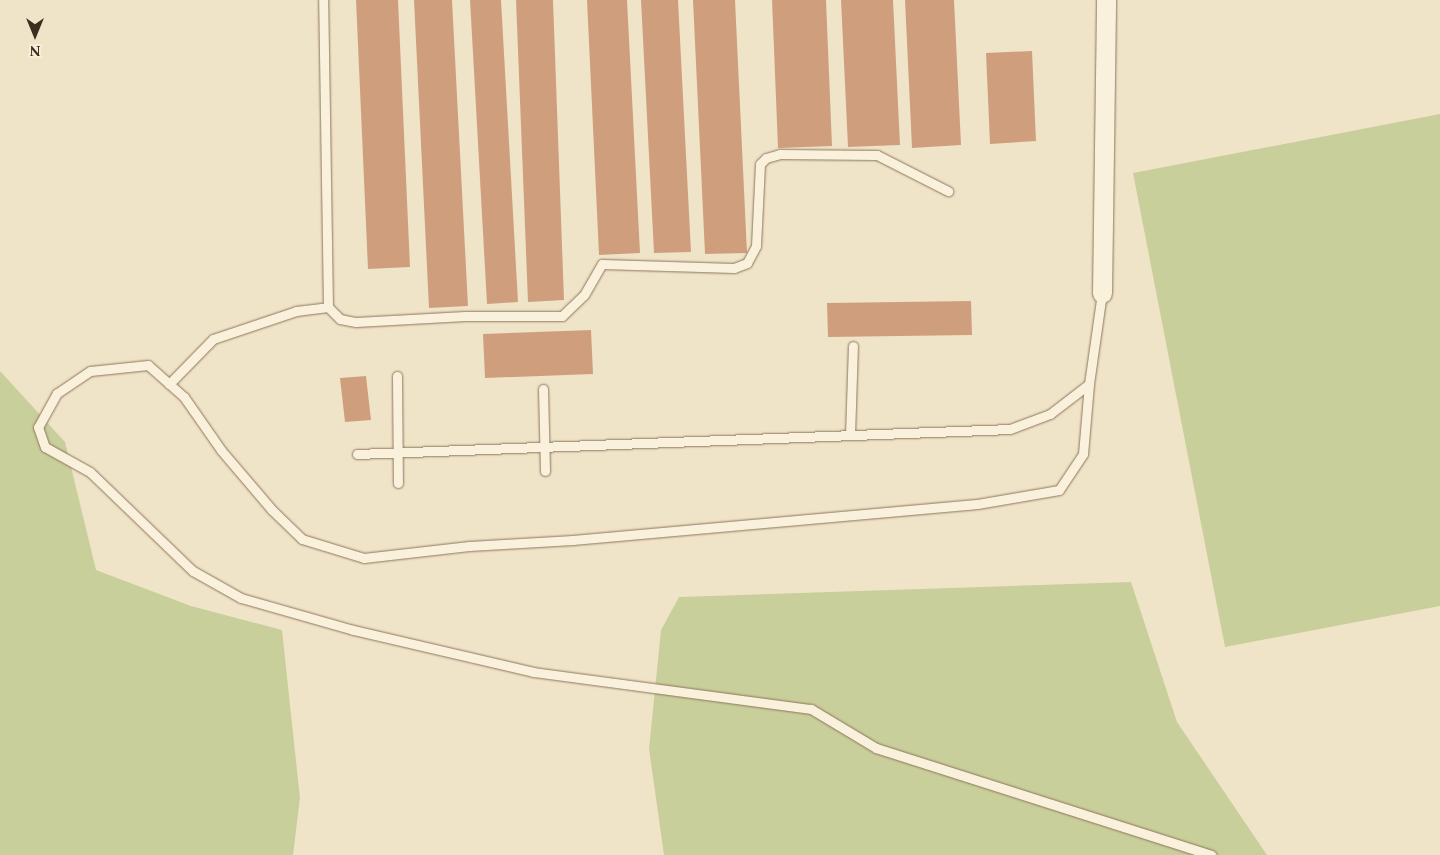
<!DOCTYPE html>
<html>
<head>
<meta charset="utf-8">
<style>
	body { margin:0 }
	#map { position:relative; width:1440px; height:855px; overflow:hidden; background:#f0e4c8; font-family:Spectral,serif }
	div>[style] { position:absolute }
	.green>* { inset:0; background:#c9cf9b }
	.building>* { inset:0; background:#cf9f7d }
	.roads { filter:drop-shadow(0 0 1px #8d765c) drop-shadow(0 0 1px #8d765c) }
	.service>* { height:9px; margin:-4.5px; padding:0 4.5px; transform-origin:4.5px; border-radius:4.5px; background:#faf1dc }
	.minor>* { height:19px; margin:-9.5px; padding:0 9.5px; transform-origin:9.5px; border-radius:9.5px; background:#faf1dc }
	span { translate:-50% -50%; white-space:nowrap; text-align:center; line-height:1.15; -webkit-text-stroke:5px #f7eed8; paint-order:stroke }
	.north { position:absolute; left:10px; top:10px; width:50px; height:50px; -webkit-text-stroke:4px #f7eed8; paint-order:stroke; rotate:180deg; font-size:14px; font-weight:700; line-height:20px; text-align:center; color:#3d2e20 }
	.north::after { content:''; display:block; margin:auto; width:18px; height:22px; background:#3d2e20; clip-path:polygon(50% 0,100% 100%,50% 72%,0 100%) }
</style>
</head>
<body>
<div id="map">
	<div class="green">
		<i style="clip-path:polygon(1440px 114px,1440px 606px,1225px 647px,1133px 173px)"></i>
		<i style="clip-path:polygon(0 371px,65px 442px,96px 570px,191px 606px,282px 630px,300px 798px,293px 855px,0 855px)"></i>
		<i style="clip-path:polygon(1131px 582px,1177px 722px,1267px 855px,664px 855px,649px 749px,661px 630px,679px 597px)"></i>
	</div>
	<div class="building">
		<i style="clip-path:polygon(356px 0,398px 0,410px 267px,368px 269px)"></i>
		<i style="clip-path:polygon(414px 0,452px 0,468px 306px,429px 308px)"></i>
		<i style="clip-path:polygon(470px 0,501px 0,518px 302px,487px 304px)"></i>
		<i style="clip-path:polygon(516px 0,553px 0,564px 300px,528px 302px)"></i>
		<i style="clip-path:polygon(587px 0,627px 0,640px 253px,599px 255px)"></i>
		<i style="clip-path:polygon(641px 0,678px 0,691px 252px,654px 253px)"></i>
		<i style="clip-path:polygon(693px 0,735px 0,747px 253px,705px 254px)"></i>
		<i style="clip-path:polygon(772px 0,826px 0,832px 146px,778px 148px)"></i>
		<i style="clip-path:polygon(841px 0,893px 0,900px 145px,848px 147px)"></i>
		<i style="clip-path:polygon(905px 0,954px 0,961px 145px,912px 148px)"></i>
		<i style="clip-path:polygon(1032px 51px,1036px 141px,990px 144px,986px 53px)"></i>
		<i style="clip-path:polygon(971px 301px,972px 335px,828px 337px,827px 303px)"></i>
		<i style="clip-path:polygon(591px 330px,593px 374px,485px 378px,483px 334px)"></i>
		<i style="clip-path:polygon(366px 376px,371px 420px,345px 422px,340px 378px)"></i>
	</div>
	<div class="roads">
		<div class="service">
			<i style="left:328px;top:307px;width:17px;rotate:45deg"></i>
			<i style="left:340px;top:319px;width:16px;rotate:11deg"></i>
			<i style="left:356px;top:322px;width:109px;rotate:-3.2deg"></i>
			<i style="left:465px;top:316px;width:97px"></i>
			<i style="left:562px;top:316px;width:30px;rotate:-44deg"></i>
			<i style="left:584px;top:295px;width:36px;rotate:-60deg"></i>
			<i style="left:602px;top:264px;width:132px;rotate:1.7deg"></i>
			<i style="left:734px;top:268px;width:14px;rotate:-21deg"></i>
			<i style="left:747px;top:263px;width:19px;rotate:-62deg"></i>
			<i style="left:756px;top:246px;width:82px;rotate:-87.2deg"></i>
			<i style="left:760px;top:164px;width:8px;rotate:-45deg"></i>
			<i style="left:766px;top:158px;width:15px;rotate:-16deg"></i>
			<i style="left:780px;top:154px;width:97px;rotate:0.6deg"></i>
			<i style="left:877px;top:155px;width:80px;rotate:26.9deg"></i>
			<i style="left:397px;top:376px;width:107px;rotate:89.5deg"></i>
			<i style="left:169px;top:384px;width:63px;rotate:-45.6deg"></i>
			<i style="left:213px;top:339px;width:88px;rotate:-18.6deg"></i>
			<i style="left:296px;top:311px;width:32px;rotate:-7deg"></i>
			<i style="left:328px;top:307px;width:307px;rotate:-90.9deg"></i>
			<i style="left:1089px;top:384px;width:70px;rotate:94.9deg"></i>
			<i style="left:1083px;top:454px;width:43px;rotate:123.7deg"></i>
			<i style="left:1059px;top:490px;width:83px;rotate:170.3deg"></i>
			<i style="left:977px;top:504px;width:406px;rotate:174.9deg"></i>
			<i style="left:573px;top:540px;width:104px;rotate:176.7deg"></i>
			<i style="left:469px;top:546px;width:106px;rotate:173.5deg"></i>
			<i style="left:364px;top:558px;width:65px;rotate:-163deg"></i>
			<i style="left:302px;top:539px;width:42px;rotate:-136deg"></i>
			<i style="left:272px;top:510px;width:79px;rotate:-130.4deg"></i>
			<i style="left:221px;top:450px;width:65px;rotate:-124.9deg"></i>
			<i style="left:184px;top:397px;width:48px;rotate:-138.4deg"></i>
			<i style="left:148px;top:365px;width:58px;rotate:174.1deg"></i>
			<i style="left:90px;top:371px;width:40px;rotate:146deg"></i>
			<i style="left:57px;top:393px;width:39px;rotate:119deg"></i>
			<i style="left:38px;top:427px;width:21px;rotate:71deg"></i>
			<i style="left:45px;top:447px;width:51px;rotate:29.1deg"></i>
			<i style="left:90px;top:472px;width:143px;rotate:43.9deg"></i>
			<i style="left:193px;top:571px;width:55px;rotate:29.4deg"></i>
			<i style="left:241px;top:598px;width:116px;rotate:15.9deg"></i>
			<i style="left:353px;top:630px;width:185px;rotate:13.1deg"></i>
			<i style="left:533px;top:672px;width:280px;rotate:7.6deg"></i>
			<i style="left:811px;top:709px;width:76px;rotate:31deg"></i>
			<i style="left:876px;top:748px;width:352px;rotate:17.7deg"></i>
			<i style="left:543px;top:389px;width:82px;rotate:88.6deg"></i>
			<i style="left:850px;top:435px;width:89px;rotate:-88.1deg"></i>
			<i style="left:357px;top:454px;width:653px;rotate:-2.19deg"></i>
			<i style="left:1010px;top:429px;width:43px;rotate:-20.6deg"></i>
			<i style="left:1050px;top:414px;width:49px;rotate:-37.6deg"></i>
			<i style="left:1089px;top:384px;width:92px;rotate:-81.9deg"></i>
		</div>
		<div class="minor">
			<i style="left:1102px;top:293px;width:293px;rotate:-89.2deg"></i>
		</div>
	</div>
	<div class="north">N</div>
</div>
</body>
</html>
